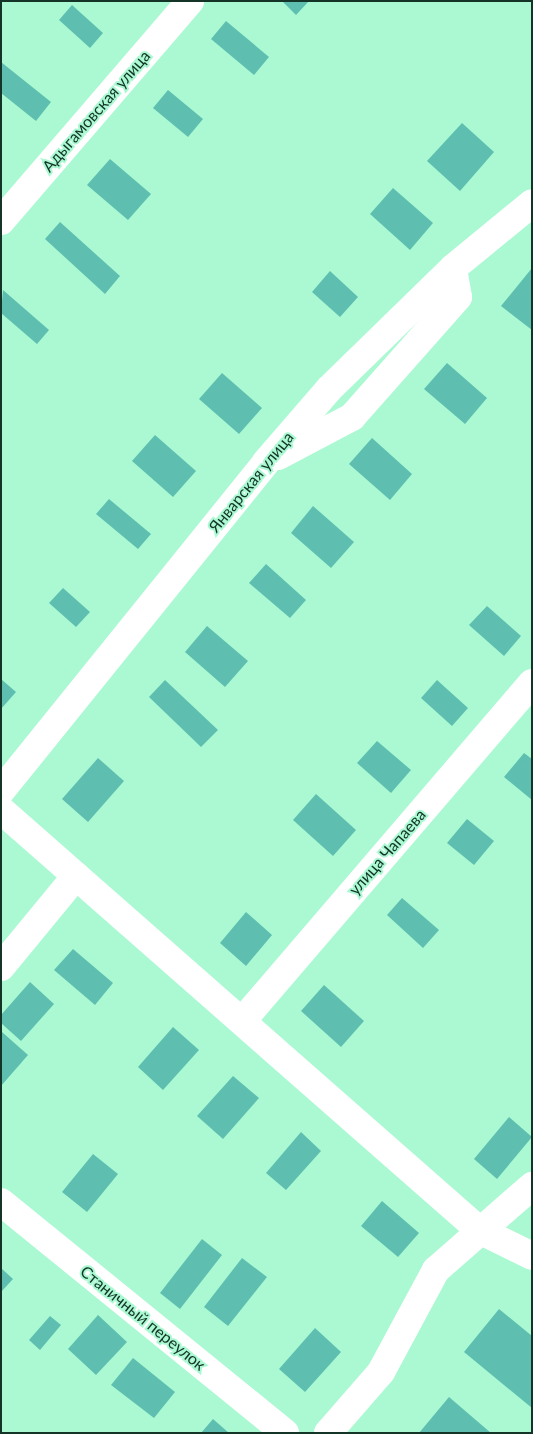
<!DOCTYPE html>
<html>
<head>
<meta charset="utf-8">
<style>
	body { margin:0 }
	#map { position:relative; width:533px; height:1434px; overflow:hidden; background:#aaf9d2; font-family:Lato,sans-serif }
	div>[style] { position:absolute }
	.building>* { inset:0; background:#5ebfb0 }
	.minor>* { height:28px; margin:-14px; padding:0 14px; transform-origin:14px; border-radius:14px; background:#fff }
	span { translate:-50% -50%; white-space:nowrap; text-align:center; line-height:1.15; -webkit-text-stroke:4px #aaf9d2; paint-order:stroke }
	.street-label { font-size:16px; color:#133426 }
	.frame { position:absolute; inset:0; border:2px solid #133426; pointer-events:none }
</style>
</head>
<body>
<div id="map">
	<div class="building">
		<i style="clip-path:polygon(282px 1px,309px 1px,296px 15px)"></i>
		<i style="clip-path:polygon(72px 5px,103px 33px,90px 48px,59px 20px)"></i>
		<i style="clip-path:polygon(226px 21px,269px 57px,254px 75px,211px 39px)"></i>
		<i style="clip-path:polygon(1px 62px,51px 102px,36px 121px,1px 93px)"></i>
		<i style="clip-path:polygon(168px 90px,203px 119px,188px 137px,153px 108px)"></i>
		<i style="clip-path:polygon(462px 123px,494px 152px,460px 191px,427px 161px)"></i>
		<i style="clip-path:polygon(110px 159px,151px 194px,128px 220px,87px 185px)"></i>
		<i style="clip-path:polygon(393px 188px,433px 223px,410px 250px,370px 214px)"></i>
		<i style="clip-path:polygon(60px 222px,120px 276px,105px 294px,45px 239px)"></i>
		<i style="clip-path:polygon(532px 268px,532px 330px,501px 306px)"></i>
		<i style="clip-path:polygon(330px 271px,358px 297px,340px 317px,312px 292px)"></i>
		<i style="clip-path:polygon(3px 290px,49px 330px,37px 344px,1px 313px)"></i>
		<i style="clip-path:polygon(447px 363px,487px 398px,465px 424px,424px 389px)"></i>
		<i style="clip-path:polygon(222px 373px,262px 408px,239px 434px,199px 399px)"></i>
		<i style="clip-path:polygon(155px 435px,196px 471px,173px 497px,132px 461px)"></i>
		<i style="clip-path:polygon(372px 438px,412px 474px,390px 500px,349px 464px)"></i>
		<i style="clip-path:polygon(109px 499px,151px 534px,138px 549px,96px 514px)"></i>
		<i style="clip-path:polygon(313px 506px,354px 542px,331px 568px,291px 533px)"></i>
		<i style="clip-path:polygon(266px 564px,306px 600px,290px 618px,249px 583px)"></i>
		<i style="clip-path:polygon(63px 588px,90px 612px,76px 627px,49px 603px)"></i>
		<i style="clip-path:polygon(487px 606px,521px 636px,504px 656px,469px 625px)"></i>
		<i style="clip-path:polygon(207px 626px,248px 661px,225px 687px,185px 652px)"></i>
		<i style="clip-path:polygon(1px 679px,16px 692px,1px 709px)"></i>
		<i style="clip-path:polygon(165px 680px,218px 730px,201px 747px,149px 697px)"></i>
		<i style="clip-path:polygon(437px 680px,468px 708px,452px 726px,421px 698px)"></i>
		<i style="clip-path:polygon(377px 741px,411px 770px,391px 793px,357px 763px)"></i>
		<i style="clip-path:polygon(524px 753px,532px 759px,532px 800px,504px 777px)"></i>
		<i style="clip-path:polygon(98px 758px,124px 781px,88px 822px,62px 799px)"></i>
		<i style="clip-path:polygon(316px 794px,356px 830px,333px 856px,293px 820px)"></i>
		<i style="clip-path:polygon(467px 819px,494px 841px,474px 865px,447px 843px)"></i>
		<i style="clip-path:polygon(402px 898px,439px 930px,423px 948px,387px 915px)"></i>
		<i style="clip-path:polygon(246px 912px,272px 935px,246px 966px,220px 943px)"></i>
		<i style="clip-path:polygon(73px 949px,113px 983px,95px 1005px,54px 970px)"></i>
		<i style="clip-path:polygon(30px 982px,54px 1004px,21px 1041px,1px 1023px,1px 1015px)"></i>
		<i style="clip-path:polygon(324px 985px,364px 1021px,341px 1047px,301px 1011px)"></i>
		<i style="clip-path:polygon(173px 1027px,199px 1050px,163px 1090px,138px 1067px)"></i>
		<i style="clip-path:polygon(2px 1032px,28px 1055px,1px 1086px,1px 1033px)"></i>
		<i style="clip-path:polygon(233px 1076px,259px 1098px,223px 1139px,197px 1116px)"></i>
		<i style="clip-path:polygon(509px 1117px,532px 1137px,497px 1179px,474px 1159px)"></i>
		<i style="clip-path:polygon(301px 1132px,321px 1151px,286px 1190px,266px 1173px)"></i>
		<i style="clip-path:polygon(93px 1154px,118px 1174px,87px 1212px,62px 1192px)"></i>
		<i style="clip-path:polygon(382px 1201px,419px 1233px,398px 1257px,361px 1226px)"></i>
		<i style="clip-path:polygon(202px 1239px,222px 1255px,180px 1309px,160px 1293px)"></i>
		<i style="clip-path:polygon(242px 1258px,267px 1277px,228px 1326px,204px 1307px)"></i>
		<i style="clip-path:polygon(1px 1268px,13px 1279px,1px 1292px)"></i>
		<i style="clip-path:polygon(499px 1309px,532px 1336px,532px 1408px,464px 1352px)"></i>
		<i style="clip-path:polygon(98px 1315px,127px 1342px,96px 1375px,68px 1349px)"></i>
		<i style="clip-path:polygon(50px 1316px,61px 1325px,40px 1350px,29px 1340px)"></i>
		<i style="clip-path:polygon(315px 1328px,341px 1352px,305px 1392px,279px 1369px)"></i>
		<i style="clip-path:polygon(133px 1358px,175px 1392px,154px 1418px,111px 1385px)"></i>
		<i style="clip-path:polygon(449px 1397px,491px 1433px,419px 1433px)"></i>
		<i style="clip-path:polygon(213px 1419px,229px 1433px,201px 1433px)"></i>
	</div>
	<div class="minor">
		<i style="left:1px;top:221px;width:290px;rotate:-49.3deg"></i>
		<i style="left:278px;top:456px;width:84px;rotate:-27.8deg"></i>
		<i style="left:352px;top:417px;width:160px;rotate:-48.5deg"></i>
		<i style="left:458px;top:297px;width:29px;rotate:-100deg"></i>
		<i style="left:1px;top:791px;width:422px;rotate:-51.1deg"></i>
		<i style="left:266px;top:462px;width:96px;rotate:-49.2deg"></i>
		<i style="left:329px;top:389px;width:173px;rotate:-44.3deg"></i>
		<i style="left:453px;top:268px;width:102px;rotate:-39.4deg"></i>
		<i style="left:1px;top:810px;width:636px;rotate:41.3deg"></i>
		<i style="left:479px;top:1230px;width:59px;rotate:26.1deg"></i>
		<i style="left:1px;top:967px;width:118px;rotate:-50.5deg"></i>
		<i style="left:243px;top:1020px;width:444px;rotate:-49.4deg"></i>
		<i style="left:1px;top:1202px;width:366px;rotate:39.1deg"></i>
		<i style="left:328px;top:1433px;width:81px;rotate:-49deg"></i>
		<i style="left:381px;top:1372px;width:116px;rotate:-61.7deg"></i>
		<i style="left:436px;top:1270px;width:128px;rotate:-41.2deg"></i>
	</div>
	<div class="street-label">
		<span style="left:96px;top:111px;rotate:-49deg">Адыгамовская улица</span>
		<span style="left:251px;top:482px;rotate:-51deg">Январская улица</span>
		<span style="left:387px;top:852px;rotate:-49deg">улица Чапаева</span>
		<span style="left:143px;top:1318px;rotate:39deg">Станичный переулок</span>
	</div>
	<div class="frame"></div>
</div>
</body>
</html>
